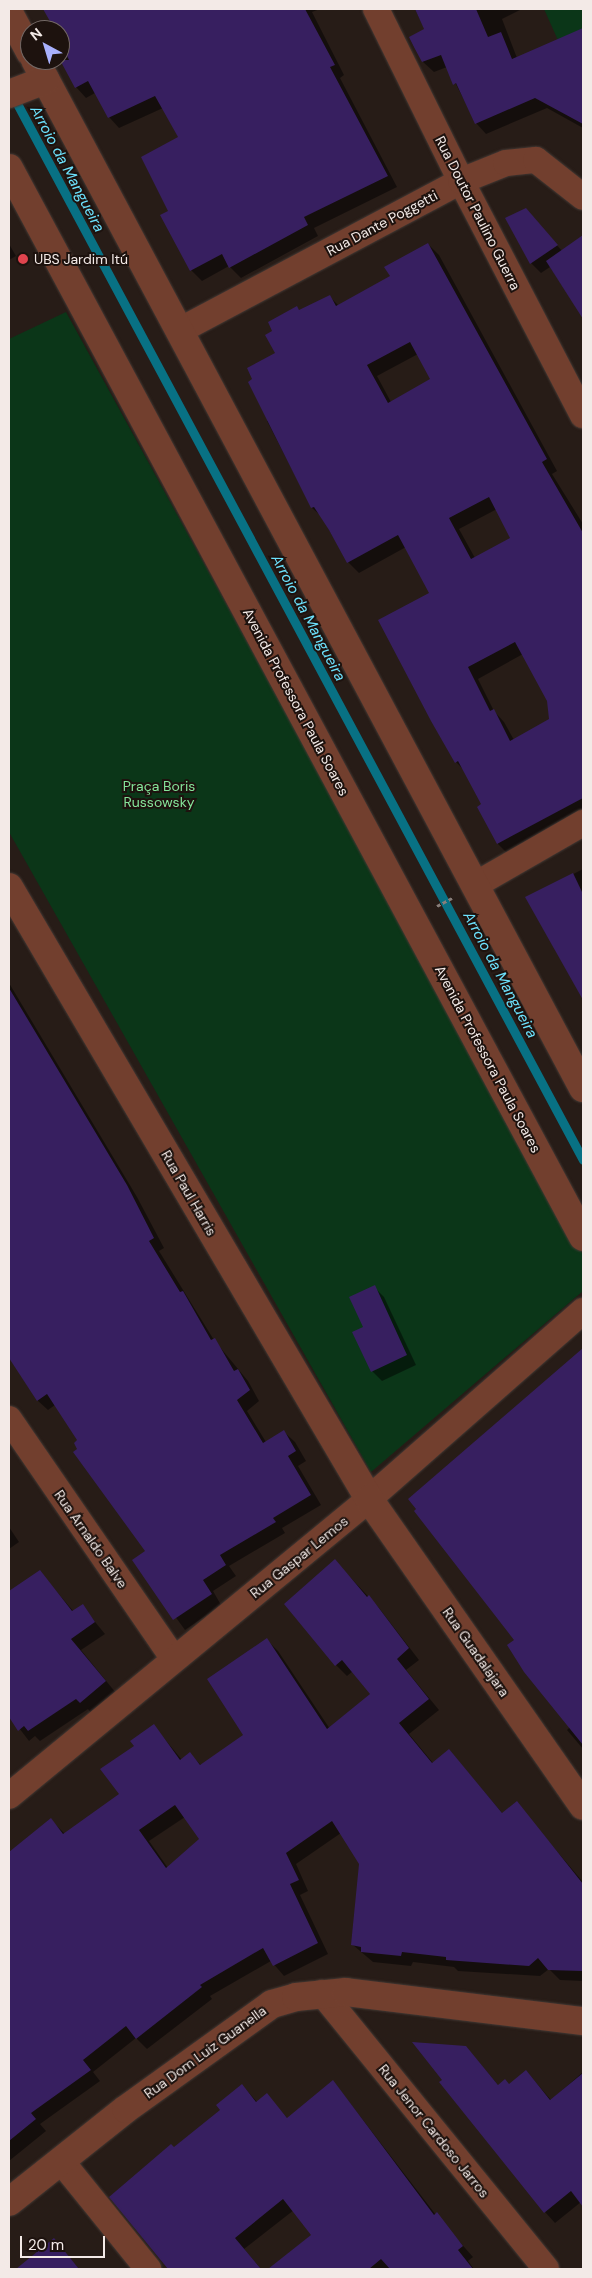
<!DOCTYPE html>
<html>
<head>
<meta charset="utf-8">
<style>
	body { margin:0 }
	#map { position:relative; width:592px; height:2278px; overflow:hidden; background:#271c17; font-family:"DM Sans",sans-serif }
	div>[style] { position:absolute }
	.green>* { inset:0; background:#0b3618 }
	.shadow>* { inset:0; background:#0007 }
	.stream>* { height:9px; margin:-4.5px; padding:0 4.5px; transform-origin:4.5px; border-radius:4.5px; background:#087184 }
	.building>* { inset:0; background:#371f60 }
	.path>* { height:3px; margin-top:-1.5px; transform-origin:0; background:repeating-linear-gradient(90deg,#887e7a 0 4px,transparent 0 6.5px) }
	.roads { filter:drop-shadow(0 0 1px #443934) drop-shadow(0 0 1px #443934) }
	.minor>* { height:26px; margin:-13px; padding:0 13px; transform-origin:13px; border-radius:13px; background:#723f2e }
	.tertiary>* { height:28px; margin:-14px; padding:0 14px; transform-origin:14px; border-radius:14px; background:#723f2e }
	.dots>* { width:14px; height:14px; translate:-50% -50%; box-sizing:border-box; border:2px solid #1d120e; border-radius:50% }
	span { translate:-50% -50%; white-space:nowrap; text-align:center; line-height:1.15; -webkit-text-stroke:4px #1d120e; paint-order:stroke }
	.street-label { font-size:14px; color:#f3eae7 }
	.poi-label { font-size:14px; color:#f3eae7 }
	.left { translate:0 -50%; text-align:left }
	.park-label { font-size:14px; color:#85e59a }
	.water-label { font-size:15px; color:#6de2fd; font-style:italic }
	.frame { position:absolute; inset:0; border:10px solid #f3eae7; pointer-events:none }
	.north { position:absolute; left:20px; top:20px; width:50px; height:50px; box-sizing:border-box; background:#1d120e; border:1px solid #736865; border-radius:50%; rotate:321deg; font-size:14px; font-weight:700; line-height:20px; text-align:center; color:#f3eae7 }
	.north::after { content:''; display:block; margin:auto; width:18px; height:22px; background:#a8b0fc; clip-path:polygon(50% 0,100% 100%,50% 72%,0 100%) }
	.scale { position:absolute; left:20px; top:2236px; width:85px; height:22px; box-sizing:border-box; border:2px solid #f3eae7; border-top:0; padding-left:6px; font-size:15px; line-height:18px; white-space:nowrap; color:#f3eae7; -webkit-text-stroke:4px #1d120e; paint-order:stroke }
</style>
</head>
<body>
<div id="map">
	<div class="green">
		<i style="clip-path:polygon(544px 9px,583px 9px,583px 42px,561px 47px)"></i>
		<i style="clip-path:polygon(66px 312px,583px 1255px,583px 1291px,371px 1472px,9px 832px,9px 339px)"></i>
	</div>
	<div class="shadow">
		<i style="clip-path:polygon(47px 9px,320px 9px,312px 12px,344px 75px,340px 78px,397px 187px,314px 228px,318px 236px,241px 278px,229px 266px,202px 281px,191px 270px,170px 211px,179px 138px,163px 108px,119px 128px,109px 117px,95px 93px,86px 98px,76px 87px,61px 59px,70px 54px)"></i>
		<i style="clip-path:polygon(415px 9px,522px 9px,502px 19px,517px 58px,583px 29px,583px 62px,577px 71px,583px 66px,583px 128px,547px 108px,486px 134px,476px 123px,447px 67px,434px 72px,423px 62px,411px 38px,425px 30px)"></i>
		<i style="clip-path:polygon(526px 209px,562px 251px,577px 241px,583px 247px,583px 317px,550px 267px,541px 273px,531px 263px)"></i>
		<i style="clip-path:polygon(9px 244px,16px 256px,9px 260px)"></i>
		<i style="clip-path:polygon(evenodd,428px 244px,439px 255px,557px 471px,552px 474px,583px 524px,583px 814px,509px 855px,498px 844px,479px 807px,483px 805px,466px 772px,456px 762px,431px 593px,406px 547px,359px 573px,348px 562px,321px 516px,312px 508px,267px 421px,269px 420px,277px 353px,274px 331px,297px 308px,300px 311px,330px 297px,339px 306px,391px 277px,428px 244px,418px 354px,432px 380px,391px 402px,377px 376px,418px 354px,428px 244px,497px 509px,512px 538px,475px 558px,459px 529px,497px 509px,428px 244px,523px 654px,548px 701px,551px 720px,514px 740px,504px 722px,494px 711px,478px 679px,523px 654px)"></i>
		<i style="clip-path:polygon(583px 869px,583px 994px,527px 898px)"></i>
		<i style="clip-path:polygon(9px 983px,137px 1197px,164px 1248px,159px 1251px,214px 1340px,248px 1381px,259px 1401px,247px 1411px,266px 1442px,284px 1432px,295px 1442px,306px 1461px,298px 1466px,321px 1505px,282px 1528px,285px 1533px,229px 1566px,236px 1576px,213px 1591px,221px 1605px,185px 1630px,134px 1560px,147px 1551px,79px 1449px,79px 1441px,55px 1405px,48px 1410px,37px 1400px,9px 1357px)"></i>
		<i style="clip-path:polygon(374px 1287px,384px 1297px,416px 1365px,382px 1381px,372px 1371px,364px 1327px)"></i>
		<i style="clip-path:polygon(578px 1354px,583px 1359px,583px 1749px,567px 1730px,570px 1727px,516px 1640px)"></i>
		<i style="clip-path:polygon(9px 1527px,19px 1542px,9px 1549px)"></i>
		<i style="clip-path:polygon(evenodd,335px 1561px,379px 1608px,419px 1660px,406px 1670px,439px 1710px,409px 1734px,433px 1763px,449px 1750px,503px 1814px,516px 1803px,583px 1882px,583px 1981px,560px 1980px,549px 1969px,540px 1976px,458px 1971px,454px 1967px,413px 1962px,411px 1966px,373px 1962px,353px 1945px,360px 1864px,341px 1833px,296px 1864px,308px 1891px,300px 1895px,328px 1954px,284px 1976px,271px 1961px,210px 1996px,212px 1999px,147px 2049px,136px 2038px,93px 2072px,100px 2081px,40px 2124px,46px 2131px,9px 2161px,9px 1854px,51px 1820px,65px 1834px,121px 1794px,136px 1747px,154px 1726px,182px 1760px,190px 1754px,202px 1766px,245px 1735px,267px 1640px,278px 1651px,330px 1729px,371px 1694px,353px 1671px,347px 1676px,336px 1665px,286px 1604px,335px 1561px,185px 1817px,201px 1839px,168px 1868px,149px 1841px,185px 1817px)"></i>
		<i style="clip-path:polygon(40px 1572px,74px 1612px,82px 1606px,105px 1634px,81px 1650px,116px 1693px,91px 1713px,88px 1709px,40px 1741px,35px 1736px,29px 1741px,9px 1715px,9px 1593px)"></i>
		<i style="clip-path:polygon(466px 2047px,499px 2086px,509px 2085px,526px 2071px,551px 2100px,583px 2072px,583px 2205px,581px 2202px,555px 2223px,545px 2212px)"></i>
		<i style="clip-path:polygon(333px 2081px,436px 2215px,473px 2257px,468px 2261px,474px 2269px,270px 2269px,313px 2235px,294px 2210px,244px 2249px,261px 2269px,170px 2269px,111px 2197px,222px 2110px,242px 2085px,258px 2103px,267px 2095px,288px 2119px)"></i>
		<i style="clip-path:polygon(54px 2240px,79px 2269px,18px 2269px)"></i>
	</div>
	<div class="stream">
		<i style="left:13px;top:96px;width:1207px;rotate:61.82deg"></i>
	</div>
	<div class="building">
		<i style="clip-path:polygon(43px 9px,305px 9px,335px 65px,330px 67px,388px 176px,304px 217px,308px 225px,229px 268px,222px 254px,190px 271px,160px 215px,168px 211px,141px 157px,178px 137px,155px 96px,108px 118px,88px 81px,75px 88px,60px 60px,69px 60px,60px 41px,60px 30px,55px 30px)"></i>
		<i style="clip-path:polygon(415px 9px,476px 9px,488px 37px,501px 32px,512px 59px,583px 28px,583px 124px,535px 98px,475px 124px,456px 83px,453px 85px,441px 55px,422px 62px,415px 49px,409px 37px,424px 29px)"></i>
		<i style="clip-path:polygon(526px 208px,558px 245px,530px 264px,505px 218px)"></i>
		<i style="clip-path:polygon(583px 235px,583px 319px,546px 261px)"></i>
		<i style="clip-path:polygon(evenodd,428px 243px,547px 459px,542px 462px,583px 533px,583px 798px,497px 844px,477px 807px,481px 804px,458px 761px,455px 763px,431px 721px,378px 620px,429px 593px,398px 535px,347px 563px,329px 530px,314px 507px,311px 508px,248px 382px,252px 379px,247px 368px,275px 353px,265px 335px,272px 331px,268px 322px,297px 306px,299px 310px,330px 295px,336px 306px,390px 276px,384px 267px,428px 243px,410px 342px,430px 379px,388px 403px,367px 365px,410px 342px,428px 243px,489px 497px,510px 538px,471px 559px,449px 518px,489px 497px,428px 243px,515px 642px,547px 701px,549px 719px,510px 741px,494px 709px,490px 711px,468px 667px,515px 642px)"></i>
		<i style="clip-path:polygon(573px 873px,583px 894px,583px 1000px,525px 897px)"></i>
		<i style="clip-path:polygon(9px 988px,127px 1185px,154px 1238px,149px 1241px,180px 1292px,183px 1291px,211px 1340px,215px 1338px,234px 1371px,238px 1369px,250px 1390px,237px 1400px,263px 1443px,284px 1430px,296px 1451px,288px 1456px,311px 1495px,273px 1518px,276px 1522px,220px 1555px,226px 1565px,203px 1580px,212px 1594px,173px 1620px,132px 1560px,145px 1551px,73px 1452px,77px 1449px,74px 1443px,77px 1440px,47px 1394px,37px 1401px,9px 1358px)"></i>
		<i style="clip-path:polygon(375px 1285px,407px 1355px,371px 1372px,352px 1332px,363px 1327px,349px 1297px)"></i>
		<i style="clip-path:polygon(583px 1348px,583px 1745px,524px 1672px,507px 1645px,514px 1640px,414px 1511px,416px 1509px,408px 1499px)"></i>
		<i style="clip-path:polygon(evenodd,335px 1559px,367px 1597px,369px 1595px,409px 1648px,397px 1659px,429px 1699px,399px 1723px,432px 1763px,449px 1749px,502px 1813px,517px 1801px,583px 1884px,583px 1971px,548px 1970px,538px 1958px,529px 1966px,446px 1960px,446px 1957px,402px 1952px,401px 1956px,361px 1952px,361px 1947px,351px 1945px,359px 1864px,332px 1821px,286px 1853px,299px 1880px,290px 1884px,318px 1943px,273px 1966px,263px 1948px,200px 1985px,202px 1987px,136px 2039px,126px 2026px,83px 2060px,91px 2070px,31px 2113px,36px 2119px,9px 2141px,9px 1852px,51px 1818px,63px 1834px,119px 1794px,100px 1769px,134px 1746px,130px 1741px,154px 1724px,180px 1760px,190px 1752px,200px 1765px,243px 1735px,207px 1679px,267px 1638px,327px 1729px,370px 1694px,342px 1660px,335px 1666px,284px 1604px,335px 1559px,175px 1805px,199px 1839px,166px 1868px,139px 1830px,175px 1805px)"></i>
		<i style="clip-path:polygon(40px 1570px,72px 1611px,83px 1604px,95px 1622px,71px 1639px,106px 1681px,80px 1703px,76px 1699px,28px 1731px,24px 1726px,18px 1731px,9px 1717px,9px 1591px)"></i>
		<i style="clip-path:polygon(412px 2042px,466px 2046px,498px 2085px,505px 2079px,509px 2084px,526px 2070px,550px 2100px,583px 2073px,583px 2207px,571px 2191px,544px 2213px,439px 2082px,442px 2080px)"></i>
		<i style="clip-path:polygon(333px 2080px,434px 2215px,437px 2212px,463px 2246px,458px 2250px,473px 2269px,390px 2269px,381px 2259px,369px 2269px,268px 2269px,311px 2235px,283px 2199px,235px 2238px,261px 2269px,168px 2269px,109px 2197px,171px 2144px,174px 2147px,220px 2110px,216px 2105px,242px 2084px,256px 2102px,267px 2093px,287px 2118px)"></i>
		<i style="clip-path:polygon(54px 2238px,79px 2269px,16px 2269px)"></i>
	</div>
	<div class="path">
		<i style="left:437px;top:906px;width:17px;rotate:-28deg"></i>
	</div>
	<div class="roads">
		<div class="minor">
			<i style="left:376px;top:9px;width:192px;rotate:63.7deg"></i>
			<i style="left:461px;top:181px;width:264px;rotate:62.5deg"></i>
			<i style="left:179px;top:331px;width:319px;rotate:-28deg"></i>
			<i style="left:461px;top:181px;width:48px;rotate:-21.8deg"></i>
			<i style="left:506px;top:163px;width:30px;rotate:-6deg"></i>
			<i style="left:536px;top:160px;width:60px;rotate:38.2deg"></i>
			<i style="left:475px;top:885px;width:125px;rotate:-29.9deg"></i>
			<i style="left:9px;top:1419px;width:291px;rotate:55.5deg"></i>
			<i style="left:9px;top:1796px;width:467px;rotate:-39.5deg"></i>
			<i style="left:369px;top:1499px;width:285px;rotate:-41.3deg"></i>
			<i style="left:322px;top:1993px;width:355px;rotate:50.9deg"></i>
			<i style="left:61px;top:2161px;width:139px;rotate:51.1deg"></i>
		</div>
		<div class="tertiary">
			<i style="left:9px;top:13px;width:44px;rotate:61.7deg"></i>
			<i style="left:35px;top:60px;width:1165px;rotate:61.94deg"></i>
			<i style="left:9px;top:94px;width:39px;rotate:-21deg"></i>
			<i style="left:9px;top:168px;width:1213px;rotate:61.77deg"></i>
			<i style="left:9px;top:887px;width:710px;rotate:59.53deg"></i>
			<i style="left:369px;top:1499px;width:374px;rotate:55.1deg"></i>
			<i style="left:9px;top:2202px;width:149px;rotate:-38.5deg"></i>
			<i style="left:126px;top:2109px;width:180px;rotate:-35.7deg"></i>
			<i style="left:272px;top:2004px;width:25px;rotate:-16deg"></i>
			<i style="left:296px;top:1997px;width:50px;rotate:-5.7deg"></i>
			<i style="left:346px;top:1992px;width:239px;rotate:7deg"></i>
		</div>
	</div>
	<div class="dots">
		<i style="left:23px;top:259px;background:#e0444e"></i>
	</div>
	<div class="street-label">
		<span style="left:478px;top:213px;rotate:63deg">Rua Doutor Paulino Guerra</span>
		<span style="left:382px;top:223px;rotate:-28deg">Rua Dante Poggetti</span>
		<span style="left:296px;top:702px;rotate:62deg">Avenida Professora Paula Soares</span>
		<span style="left:488px;top:1059px;rotate:62deg">Avenida Professora Paula Soares</span>
		<span style="left:189px;top:1193px;rotate:60deg">Rua Paul Harris</span>
		<span style="left:91px;top:1539px;rotate:55deg">Rua Arnaldo Balve</span>
		<span style="left:299px;top:1557px;rotate:-39deg">Rua Gaspar Lemos</span>
		<span style="left:476px;top:1652px;rotate:55deg">Rua Guadalajara</span>
		<span style="left:205px;top:2052px;rotate:-36deg">Rua Dom Luiz Guanella</span>
		<span style="left:434px;top:2131px;rotate:51deg">Rua Jenor Cardoso Jarros</span>
	</div>
	<div class="poi-label">
		<span class="left" style="left:34px;top:259px">UBS Jardim Itú</span>
	</div>
	<div class="park-label">
		<span style="left:159px;top:794px">Praça Boris<br>Russowsky</span>
	</div>
	<div class="water-label">
		<span style="left:67px;top:169px;rotate:62deg">Arroio da Mangueira</span>
		<span style="left:308px;top:618px;rotate:62deg">Arroio da Mangueira</span>
		<span style="left:500px;top:975px;rotate:62deg">Arroio da Mangueira</span>
	</div>
	<div class="frame"></div>
	<div class="north">N</div>
	<div class="scale">20 m</div>
</div>
</body>
</html>
